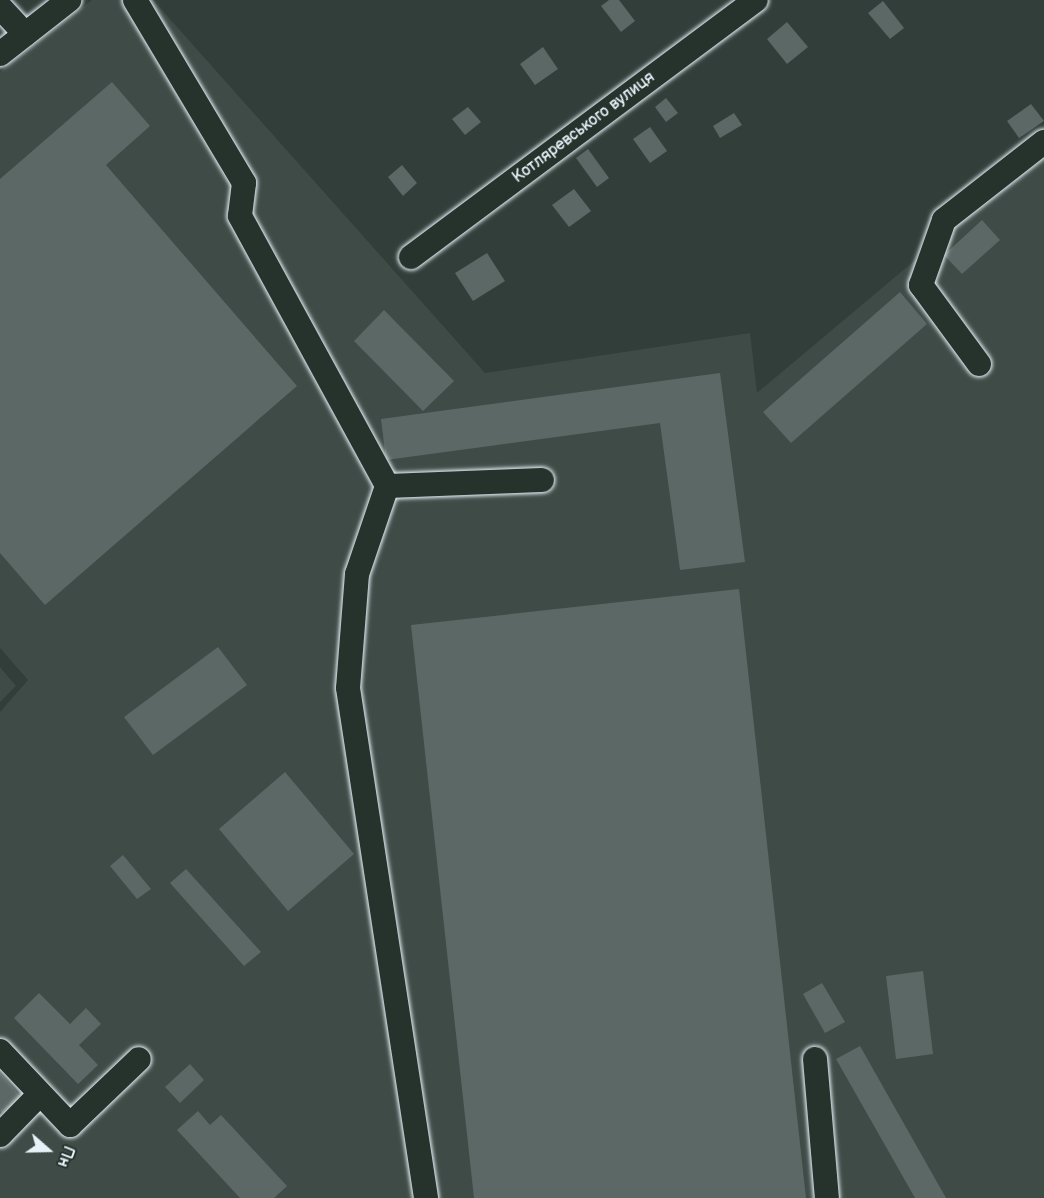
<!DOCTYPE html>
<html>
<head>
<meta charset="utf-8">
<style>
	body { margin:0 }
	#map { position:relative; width:1044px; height:1198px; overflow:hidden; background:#323e39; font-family:"Balsamiq Sans",sans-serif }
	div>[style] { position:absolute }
	.built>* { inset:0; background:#3f4b46 }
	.building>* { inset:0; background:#5c6865 }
	.roads { filter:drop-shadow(0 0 2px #e8f1f8) drop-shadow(0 0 2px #e8f1f8) }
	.minor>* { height:24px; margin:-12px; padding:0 12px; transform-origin:12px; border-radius:12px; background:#26332d }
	span { translate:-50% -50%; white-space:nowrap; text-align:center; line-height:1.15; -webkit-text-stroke:6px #26332d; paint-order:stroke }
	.street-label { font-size:16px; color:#e8f1f8 }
	.north { position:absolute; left:18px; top:1120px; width:60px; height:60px; -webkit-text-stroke:4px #26332d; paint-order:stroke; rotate:110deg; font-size:16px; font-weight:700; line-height:24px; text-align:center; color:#e8f1f8 }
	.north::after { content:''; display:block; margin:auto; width:21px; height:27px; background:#e8f1f8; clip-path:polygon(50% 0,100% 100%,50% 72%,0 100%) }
</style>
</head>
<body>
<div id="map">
	<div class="built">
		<i style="clip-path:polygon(92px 0,153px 0,485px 373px,750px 333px,757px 393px,1044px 152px,1044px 1198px,0 1198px,0 712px,28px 680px,0 648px,0 72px)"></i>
		<i style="clip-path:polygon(0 667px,16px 686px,0 702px)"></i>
	</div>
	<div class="building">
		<i style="clip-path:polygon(609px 0,619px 0,635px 21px,621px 32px,601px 6px)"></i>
		<i style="clip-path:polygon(883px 1px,904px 28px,890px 39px,868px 13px)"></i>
		<i style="clip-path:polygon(787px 22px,808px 47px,787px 64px,767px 39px)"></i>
		<i style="clip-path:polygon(543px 47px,558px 69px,535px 85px,520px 64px)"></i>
		<i style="clip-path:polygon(112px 82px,150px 126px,106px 165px,297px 386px,45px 605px,0 553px,0 179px)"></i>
		<i style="clip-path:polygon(666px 98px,678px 113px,666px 122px,655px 107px)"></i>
		<i style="clip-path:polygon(1031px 104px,1044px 121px,1019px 138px,1007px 121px)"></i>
		<i style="clip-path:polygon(468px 107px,481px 122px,465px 135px,452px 119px)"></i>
		<i style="clip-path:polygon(734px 113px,742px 125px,720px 138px,713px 126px)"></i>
		<i style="clip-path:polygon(650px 127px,667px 151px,650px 163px,633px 139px)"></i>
		<i style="clip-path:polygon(588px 149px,609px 178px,597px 187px,576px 158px)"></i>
		<i style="clip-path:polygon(402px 165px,417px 183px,403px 196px,388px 177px)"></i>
		<i style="clip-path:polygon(574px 189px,591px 211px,569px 227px,552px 205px)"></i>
		<i style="clip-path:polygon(982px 220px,1000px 240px,962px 274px,944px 255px)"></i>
		<i style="clip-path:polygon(487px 253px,505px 281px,473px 301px,455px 273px)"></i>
		<i style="clip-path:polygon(900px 292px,927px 324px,791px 443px,763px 412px)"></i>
		<i style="clip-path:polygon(384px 310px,454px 381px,423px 411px,354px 341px)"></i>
		<i style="clip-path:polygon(720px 373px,745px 562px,680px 570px,660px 423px,386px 460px,381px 419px)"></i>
		<i style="clip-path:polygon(739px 589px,806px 1198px,474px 1198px,411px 625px)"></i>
		<i style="clip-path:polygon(218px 647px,247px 685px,153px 755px,124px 717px)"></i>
		<i style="clip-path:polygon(285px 772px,354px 854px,288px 911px,219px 829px)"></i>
		<i style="clip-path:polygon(123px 855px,151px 889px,137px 899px,110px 866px)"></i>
		<i style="clip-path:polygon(186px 869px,261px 952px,244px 966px,170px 883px)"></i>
		<i style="clip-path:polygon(923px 971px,933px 1054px,896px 1059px,886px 976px)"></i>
		<i style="clip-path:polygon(822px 983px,845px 1022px,825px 1033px,803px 994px)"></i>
		<i style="clip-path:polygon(39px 993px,70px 1024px,86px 1008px,101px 1024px,79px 1045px,98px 1065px,78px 1084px,14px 1018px)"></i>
		<i style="clip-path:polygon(860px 1046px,946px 1198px,915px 1198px,836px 1059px)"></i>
		<i style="clip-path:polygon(190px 1064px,204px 1080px,180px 1103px,165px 1087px)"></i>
		<i style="clip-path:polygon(0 1073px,21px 1097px,2px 1113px,0 1111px)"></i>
		<i style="clip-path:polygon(198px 1111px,210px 1125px,221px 1115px,287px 1186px,274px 1198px,240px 1198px,177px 1130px)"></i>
	</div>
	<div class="roads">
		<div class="minor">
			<i style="left:135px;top:0;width:213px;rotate:59.2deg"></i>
			<i style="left:244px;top:183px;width:33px;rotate:97deg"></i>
			<i style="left:240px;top:216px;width:307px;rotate:61.4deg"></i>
			<i style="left:387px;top:486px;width:155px;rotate:-2.2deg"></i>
			<i style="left:0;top:7px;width:37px;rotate:47deg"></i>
			<i style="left:0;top:54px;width:88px;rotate:-38deg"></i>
			<i style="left:411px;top:257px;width:430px;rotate:-36.7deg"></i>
			<i style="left:979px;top:364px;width:98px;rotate:-126.3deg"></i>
			<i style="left:921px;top:285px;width:69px;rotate:-70.5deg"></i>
			<i style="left:944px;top:220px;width:127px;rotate:-38deg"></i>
			<i style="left:387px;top:486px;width:93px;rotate:108.8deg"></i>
			<i style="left:357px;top:574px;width:114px;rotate:94.5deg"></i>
			<i style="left:348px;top:688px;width:516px;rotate:81.3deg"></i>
			<i style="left:0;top:1051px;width:102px;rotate:46.6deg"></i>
			<i style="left:70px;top:1125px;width:95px;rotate:-43.7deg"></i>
			<i style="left:815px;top:1059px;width:140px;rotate:85.1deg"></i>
			<i style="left:0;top:1135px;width:56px;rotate:-45.7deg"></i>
		</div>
	</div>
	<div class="street-label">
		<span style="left:584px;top:128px;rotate:-37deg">Котляревського вулиця</span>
	</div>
	<div class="north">Пн</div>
</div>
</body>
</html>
